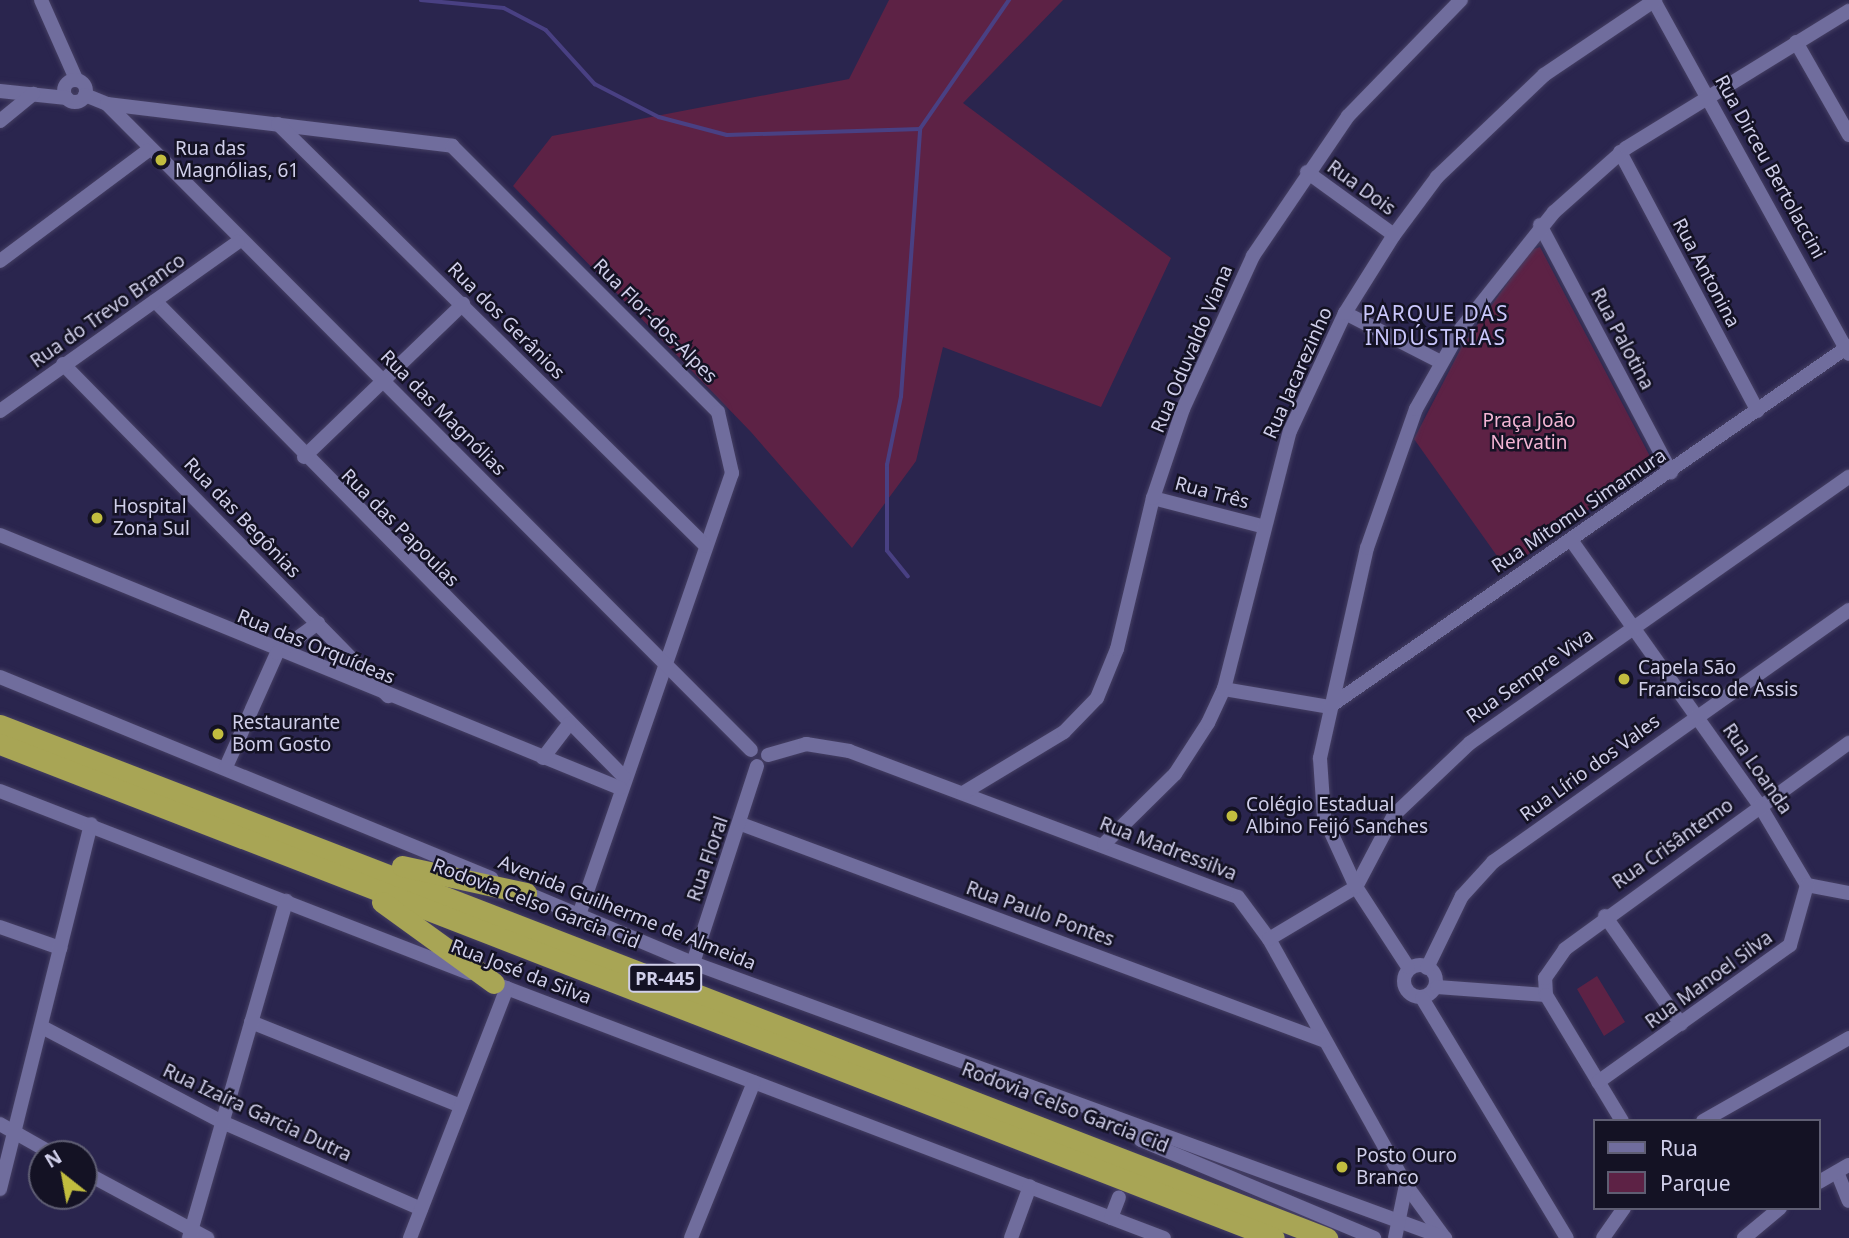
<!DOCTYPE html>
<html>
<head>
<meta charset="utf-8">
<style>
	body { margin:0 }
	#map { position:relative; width:1849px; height:1238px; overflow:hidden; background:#2a254e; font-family:"Noto Sans",sans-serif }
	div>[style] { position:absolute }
	.green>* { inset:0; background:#5d2245 }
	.stream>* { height:3.5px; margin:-1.75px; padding:0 1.75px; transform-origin:1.75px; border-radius:1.75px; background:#494083 }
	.roads { filter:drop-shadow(0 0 2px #453f63) drop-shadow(0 0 2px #453f63) }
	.minor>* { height:14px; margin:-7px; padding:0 7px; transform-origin:7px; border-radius:7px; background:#706d9d }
	.minor>.ring { margin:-7px; padding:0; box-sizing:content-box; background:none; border:14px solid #706d9d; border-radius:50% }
	.highway>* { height:21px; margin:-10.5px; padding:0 10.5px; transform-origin:10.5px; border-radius:10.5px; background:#a8a555 }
	.dots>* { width:19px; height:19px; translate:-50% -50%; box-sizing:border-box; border:4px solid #141224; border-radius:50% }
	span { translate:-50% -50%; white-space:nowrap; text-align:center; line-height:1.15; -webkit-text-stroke:5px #141224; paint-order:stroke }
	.shield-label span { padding:2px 5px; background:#141224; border:2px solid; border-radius:5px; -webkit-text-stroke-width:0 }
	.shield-label { font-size:18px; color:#d0cfea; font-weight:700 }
	.poi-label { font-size:19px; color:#d0cfea }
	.left { translate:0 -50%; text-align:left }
	.street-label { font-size:19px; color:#d0cfea }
	.park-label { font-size:19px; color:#f4b5d5 }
	.neighbourhood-label { font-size:21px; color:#cac7fc; letter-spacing:2px }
	.legend { position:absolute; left:1593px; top:1119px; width:228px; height:91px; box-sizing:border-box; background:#141224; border:2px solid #5f5e73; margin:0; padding:9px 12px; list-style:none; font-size:21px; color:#d0cfea }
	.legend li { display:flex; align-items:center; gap:14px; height:35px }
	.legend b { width:35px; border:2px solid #5f5e73 }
	.north { position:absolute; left:28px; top:1140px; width:70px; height:70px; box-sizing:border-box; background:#141224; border:2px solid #5f5e73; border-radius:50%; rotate:329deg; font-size:19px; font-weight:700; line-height:28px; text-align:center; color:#d0cfea }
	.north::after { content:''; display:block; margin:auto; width:24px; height:32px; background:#c2bd3f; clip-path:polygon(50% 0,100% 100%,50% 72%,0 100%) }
</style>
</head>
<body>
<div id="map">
	<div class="green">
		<i style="clip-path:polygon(889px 0,1063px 0,963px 103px,1171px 258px,1101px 407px,943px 347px,916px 461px,852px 548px,751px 432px,513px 186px,552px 136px,849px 79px)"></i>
		<i style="clip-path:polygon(1540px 247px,1653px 462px,1507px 570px,1414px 439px,1461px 348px,1531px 250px)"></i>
		<i style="clip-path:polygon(1597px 976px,1625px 1022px,1604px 1036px,1577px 989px)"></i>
	</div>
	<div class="stream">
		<i style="left:421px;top:0;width:83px;rotate:5.5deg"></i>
		<i style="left:504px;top:8px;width:47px;rotate:27.6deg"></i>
		<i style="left:546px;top:30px;width:73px;rotate:47.8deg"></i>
		<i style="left:595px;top:84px;width:72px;rotate:27.3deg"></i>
		<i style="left:659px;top:117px;width:70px;rotate:14.8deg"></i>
		<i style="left:727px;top:135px;width:193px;rotate:-1.8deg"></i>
		<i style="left:920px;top:129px;width:157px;rotate:-55.4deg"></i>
		<i style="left:908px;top:577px;width:33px;rotate:-129deg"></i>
		<i style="left:887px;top:551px;width:86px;rotate:-90deg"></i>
		<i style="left:887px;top:465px;width:69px;rotate:-78.4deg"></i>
		<i style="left:901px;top:397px;width:269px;rotate:-85.9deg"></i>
	</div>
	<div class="roads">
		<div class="minor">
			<i style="left:41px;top:0;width:86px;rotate:66.1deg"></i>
			<i style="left:1654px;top:1px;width:403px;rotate:61.1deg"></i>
			<i style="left:1796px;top:42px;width:107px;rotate:60.3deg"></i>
			<i class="ring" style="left:64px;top:80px;width:8px;height:8px"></i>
			<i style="left:0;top:91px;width:67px;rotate:6deg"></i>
			<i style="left:85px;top:95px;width:24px;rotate:22deg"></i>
			<i style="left:107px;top:104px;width:348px;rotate:6.9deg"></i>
			<i style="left:452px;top:146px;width:376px;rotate:45deg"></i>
			<i style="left:718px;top:412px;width:63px;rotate:77.1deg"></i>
			<i style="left:732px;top:473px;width:468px;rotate:109.1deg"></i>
			<i style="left:107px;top:104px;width:912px;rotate:45.09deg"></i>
			<i style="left:0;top:121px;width:43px;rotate:-39.3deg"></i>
			<i style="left:278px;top:124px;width:601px;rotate:44.6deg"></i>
			<i style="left:1620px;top:152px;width:293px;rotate:62deg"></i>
			<i style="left:1307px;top:172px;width:107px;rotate:35.9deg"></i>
			<i style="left:1540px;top:225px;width:280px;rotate:62.1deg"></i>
			<i style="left:0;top:261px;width:184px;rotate:-36.8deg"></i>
			<i style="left:155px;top:301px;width:668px;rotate:45.42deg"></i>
			<i style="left:1345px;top:313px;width:106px;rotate:27.1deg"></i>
			<i style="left:63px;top:364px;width:465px;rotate:45.6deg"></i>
			<i style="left:0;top:411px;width:292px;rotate:-35.4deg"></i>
			<i style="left:304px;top:457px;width:221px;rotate:-43.9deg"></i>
			<i style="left:1153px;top:498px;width:112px;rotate:14.5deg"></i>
			<i style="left:0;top:535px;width:670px;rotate:22.2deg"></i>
			<i style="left:1571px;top:540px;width:326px;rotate:54.6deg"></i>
			<i style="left:1760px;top:806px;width:92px;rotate:59.3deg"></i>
			<i style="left:1807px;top:885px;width:43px;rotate:10.8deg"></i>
			<i style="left:0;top:677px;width:531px;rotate:22.26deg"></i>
			<i style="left:1224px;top:689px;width:107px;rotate:9.7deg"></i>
			<i style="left:1329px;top:707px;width:633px;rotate:-34.77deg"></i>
			<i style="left:768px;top:755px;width:40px;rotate:-16deg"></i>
			<i style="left:806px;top:744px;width:44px;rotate:9.2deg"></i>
			<i style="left:849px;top:751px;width:415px;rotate:20.6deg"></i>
			<i style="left:1238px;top:897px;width:52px;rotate:53.6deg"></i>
			<i style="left:1269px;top:939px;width:282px;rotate:60.9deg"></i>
			<i style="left:1406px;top:1185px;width:64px;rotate:53.8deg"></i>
			<i style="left:543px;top:758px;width:43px;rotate:-52.6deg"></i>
			<i style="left:226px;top:767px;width:125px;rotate:-65.9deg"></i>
			<i style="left:277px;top:653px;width:51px;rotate:-36.2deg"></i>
			<i style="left:0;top:791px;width:503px;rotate:21.21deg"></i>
			<i style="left:963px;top:793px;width:118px;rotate:-31.1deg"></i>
			<i style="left:1064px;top:732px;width:47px;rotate:-45.9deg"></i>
			<i style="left:1097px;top:698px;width:53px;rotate:-67.8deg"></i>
			<i style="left:1117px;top:649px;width:155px;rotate:-76.6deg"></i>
			<i style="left:1153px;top:498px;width:94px;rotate:-71.4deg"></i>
			<i style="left:1183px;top:409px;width:168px;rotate:-65.4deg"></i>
			<i style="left:1253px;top:256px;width:169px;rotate:-55.8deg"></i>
			<i style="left:1348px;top:116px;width:162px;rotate:-45.8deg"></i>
			<i style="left:741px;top:824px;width:623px;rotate:20.38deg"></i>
			<i style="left:1104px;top:844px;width:100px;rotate:-44.6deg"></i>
			<i style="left:1175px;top:774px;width:61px;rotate:-57.1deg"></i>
			<i style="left:1208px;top:723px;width:38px;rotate:-65deg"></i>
			<i style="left:1224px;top:689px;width:266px;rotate:-75.7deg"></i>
			<i style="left:1290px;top:431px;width:130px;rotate:-65deg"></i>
			<i style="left:1345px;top:313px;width:92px;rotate:-57.9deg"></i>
			<i style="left:1394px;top:235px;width:72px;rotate:-53.4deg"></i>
			<i style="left:1437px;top:177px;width:148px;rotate:-43.6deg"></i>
			<i style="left:1544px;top:75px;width:134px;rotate:-34deg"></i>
			<i style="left:519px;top:890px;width:189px;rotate:22.8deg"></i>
			<i style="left:693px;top:963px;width:801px;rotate:20.09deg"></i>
			<i style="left:1605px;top:916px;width:132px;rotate:54.9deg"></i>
			<i style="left:0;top:927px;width:64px;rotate:19.3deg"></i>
			<i style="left:1269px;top:939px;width:101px;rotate:-30.9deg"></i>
			<i style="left:1356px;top:887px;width:81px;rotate:-62.2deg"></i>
			<i style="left:1394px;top:815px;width:105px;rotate:-43.5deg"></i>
			<i style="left:1470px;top:743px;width:463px;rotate:-35.1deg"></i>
			<i style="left:693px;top:963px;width:207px;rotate:-72deg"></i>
			<i class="ring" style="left:1404px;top:965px;width:18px;height:18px"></i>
			<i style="left:1408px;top:967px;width:95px;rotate:-123deg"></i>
			<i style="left:1356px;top:887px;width:77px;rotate:-114.6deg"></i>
			<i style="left:1324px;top:817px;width:59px;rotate:-93.9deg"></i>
			<i style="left:1320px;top:758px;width:215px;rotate:-77.4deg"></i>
			<i style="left:1367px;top:548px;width:147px;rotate:-70.6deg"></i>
			<i style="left:1416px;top:409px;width:92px;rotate:-60.6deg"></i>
			<i style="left:1461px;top:329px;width:149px;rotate:-51.5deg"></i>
			<i style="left:1554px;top:212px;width:96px;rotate:-41.6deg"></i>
			<i style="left:1626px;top:148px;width:262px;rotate:-31.6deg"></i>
			<i style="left:1427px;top:968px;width:80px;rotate:-64.1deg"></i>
			<i style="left:1462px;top:896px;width:46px;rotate:-47.6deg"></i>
			<i style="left:1493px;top:862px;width:436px;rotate:-35.3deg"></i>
			<i style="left:488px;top:981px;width:723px;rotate:20.82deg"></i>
			<i style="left:1437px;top:987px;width:109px;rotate:4.2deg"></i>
			<i style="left:1546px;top:995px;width:17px;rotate:-93deg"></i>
			<i style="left:1545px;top:978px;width:35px;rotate:-55deg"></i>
			<i style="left:1565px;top:949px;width:351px;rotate:-36deg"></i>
			<i style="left:1546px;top:995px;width:147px;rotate:58.9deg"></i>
			<i style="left:1422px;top:998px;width:280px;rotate:58.9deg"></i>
			<i style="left:251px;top:1022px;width:226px;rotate:21.8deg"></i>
			<i style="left:42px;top:1027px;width:204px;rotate:27.8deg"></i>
			<i style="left:222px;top:1122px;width:217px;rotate:23.6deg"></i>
			<i style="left:1598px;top:1082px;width:236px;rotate:-35.5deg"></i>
			<i style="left:1790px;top:945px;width:62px;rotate:-74.2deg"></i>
			<i style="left:1703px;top:1121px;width:168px;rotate:-29.6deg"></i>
			<i style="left:0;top:1124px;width:61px;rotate:29.5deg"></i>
			<i style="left:1129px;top:1125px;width:19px;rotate:51deg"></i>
			<i style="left:1141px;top:1140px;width:253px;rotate:22.8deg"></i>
			<i style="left:84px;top:1172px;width:140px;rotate:28.2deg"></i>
			<i style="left:1837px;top:1172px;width:31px;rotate:68deg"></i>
			<i style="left:1819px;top:1182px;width:34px;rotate:-30deg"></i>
			<i style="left:0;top:1189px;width:376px;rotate:-76deg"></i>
			<i style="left:1111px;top:1218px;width:22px;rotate:-69deg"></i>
			<i style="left:189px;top:1238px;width:351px;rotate:-73.9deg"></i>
			<i style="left:410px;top:1238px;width:268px;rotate:-68.8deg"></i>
			<i style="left:691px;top:1238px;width:168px;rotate:-68deg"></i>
			<i style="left:1011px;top:1238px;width:55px;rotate:-69.9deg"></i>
			<i style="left:1395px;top:1238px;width:54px;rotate:-78.3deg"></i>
			<i style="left:1603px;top:1238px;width:37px;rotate:-55deg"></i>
			<i style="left:1744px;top:1238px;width:47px;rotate:-39.8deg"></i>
		</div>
		<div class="highway">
			<i style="left:0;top:725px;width:1423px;rotate:21.14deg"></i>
			<i style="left:0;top:744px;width:1366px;rotate:21.19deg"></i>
			<i style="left:402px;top:866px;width:127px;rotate:12.3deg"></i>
			<i style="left:382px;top:902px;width:138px;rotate:35.9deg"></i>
		</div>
	</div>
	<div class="dots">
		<i style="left:161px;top:160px;background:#c2bd3f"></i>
		<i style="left:97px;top:518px;background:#c2bd3f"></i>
		<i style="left:1624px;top:679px;background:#c2bd3f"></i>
		<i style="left:218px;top:734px;background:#c2bd3f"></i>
		<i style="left:1232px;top:816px;background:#c2bd3f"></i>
		<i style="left:1342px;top:1167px;background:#c2bd3f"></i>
	</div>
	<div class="shield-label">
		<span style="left:665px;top:978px">PR-445</span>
	</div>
	<div class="poi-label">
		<span class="left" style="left:175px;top:160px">Rua das<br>Magnólias, 61</span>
		<span class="left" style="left:113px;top:518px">Hospital<br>Zona Sul</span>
		<span class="left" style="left:1638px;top:679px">Capela São<br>Francisco de Assis</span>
		<span class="left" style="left:232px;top:734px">Restaurante<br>Bom Gosto</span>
		<span class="left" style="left:1246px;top:816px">Colégio Estadual<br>Albino Feijó Sanches</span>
		<span class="left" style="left:1356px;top:1167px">Posto Ouro<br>Branco</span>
	</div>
	<div class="street-label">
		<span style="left:1770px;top:167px;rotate:61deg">Rua Dirceu Bertolaccini</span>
		<span style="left:1361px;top:188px;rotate:36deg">Rua Dois</span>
		<span style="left:1706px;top:273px;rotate:62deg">Rua Antonina</span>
		<span style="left:108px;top:311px;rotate:-35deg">Rua do Trevo Branco</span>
		<span style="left:506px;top:321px;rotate:45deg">Rua dos Gerânios</span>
		<span style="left:655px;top:321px;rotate:45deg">Rua Flor-dos-Alpes</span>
		<span style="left:1622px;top:339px;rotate:62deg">Rua Palotina</span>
		<span style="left:1192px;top:349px;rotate:-67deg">Rua Oduvaldo Viana</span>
		<span style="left:1298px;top:373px;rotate:-66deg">Rua Jacarezinho</span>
		<span style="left:443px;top:413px;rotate:45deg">Rua das Magnólias</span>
		<span style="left:1212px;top:493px;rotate:15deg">Rua Três</span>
		<span style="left:1579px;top:511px;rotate:-34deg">Rua Mitomu Simamura</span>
		<span style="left:242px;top:518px;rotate:46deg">Rua das Begônias</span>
		<span style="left:400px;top:528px;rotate:45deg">Rua das Papoulas</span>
		<span style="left:316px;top:647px;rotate:22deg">Rua das Orquídeas</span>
		<span style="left:1530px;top:676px;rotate:-35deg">Rua Sempre Viva</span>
		<span style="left:1590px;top:768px;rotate:-36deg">Rua Lírio dos Vales</span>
		<span style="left:1757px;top:769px;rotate:55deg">Rua Loanda</span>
		<span style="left:1673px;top:844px;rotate:-35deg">Rua Crisântemo</span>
		<span style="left:1168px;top:849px;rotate:21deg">Rua Madressilva</span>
		<span style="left:708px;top:859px;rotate:-71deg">Rua Floral</span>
		<span style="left:536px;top:904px;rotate:21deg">Rodovia Celso Garcia Cid</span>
		<span style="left:627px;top:913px;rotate:22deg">Avenida Guilherme de Almeida</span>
		<span style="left:1040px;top:914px;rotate:20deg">Rua Paulo Pontes</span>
		<span style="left:521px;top:972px;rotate:21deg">Rua José da Silva</span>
		<span style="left:1709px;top:980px;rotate:-36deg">Rua Manoel Silva</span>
		<span style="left:1065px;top:1108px;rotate:21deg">Rodovia Celso Garcia Cid</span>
		<span style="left:257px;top:1113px;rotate:25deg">Rua Izaíra Garcia Dutra</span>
	</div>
	<div class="park-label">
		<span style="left:1529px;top:432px">Praça João<br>Nervatin</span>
	</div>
	<div class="neighbourhood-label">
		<span style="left:1436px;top:325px">PARQUE DAS<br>INDÚSTRIAS</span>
	</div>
	<ul class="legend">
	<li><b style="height:9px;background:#706d9d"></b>Rua</li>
	<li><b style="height:19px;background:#5d2245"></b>Parque</li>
	</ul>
	<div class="north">N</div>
</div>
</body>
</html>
